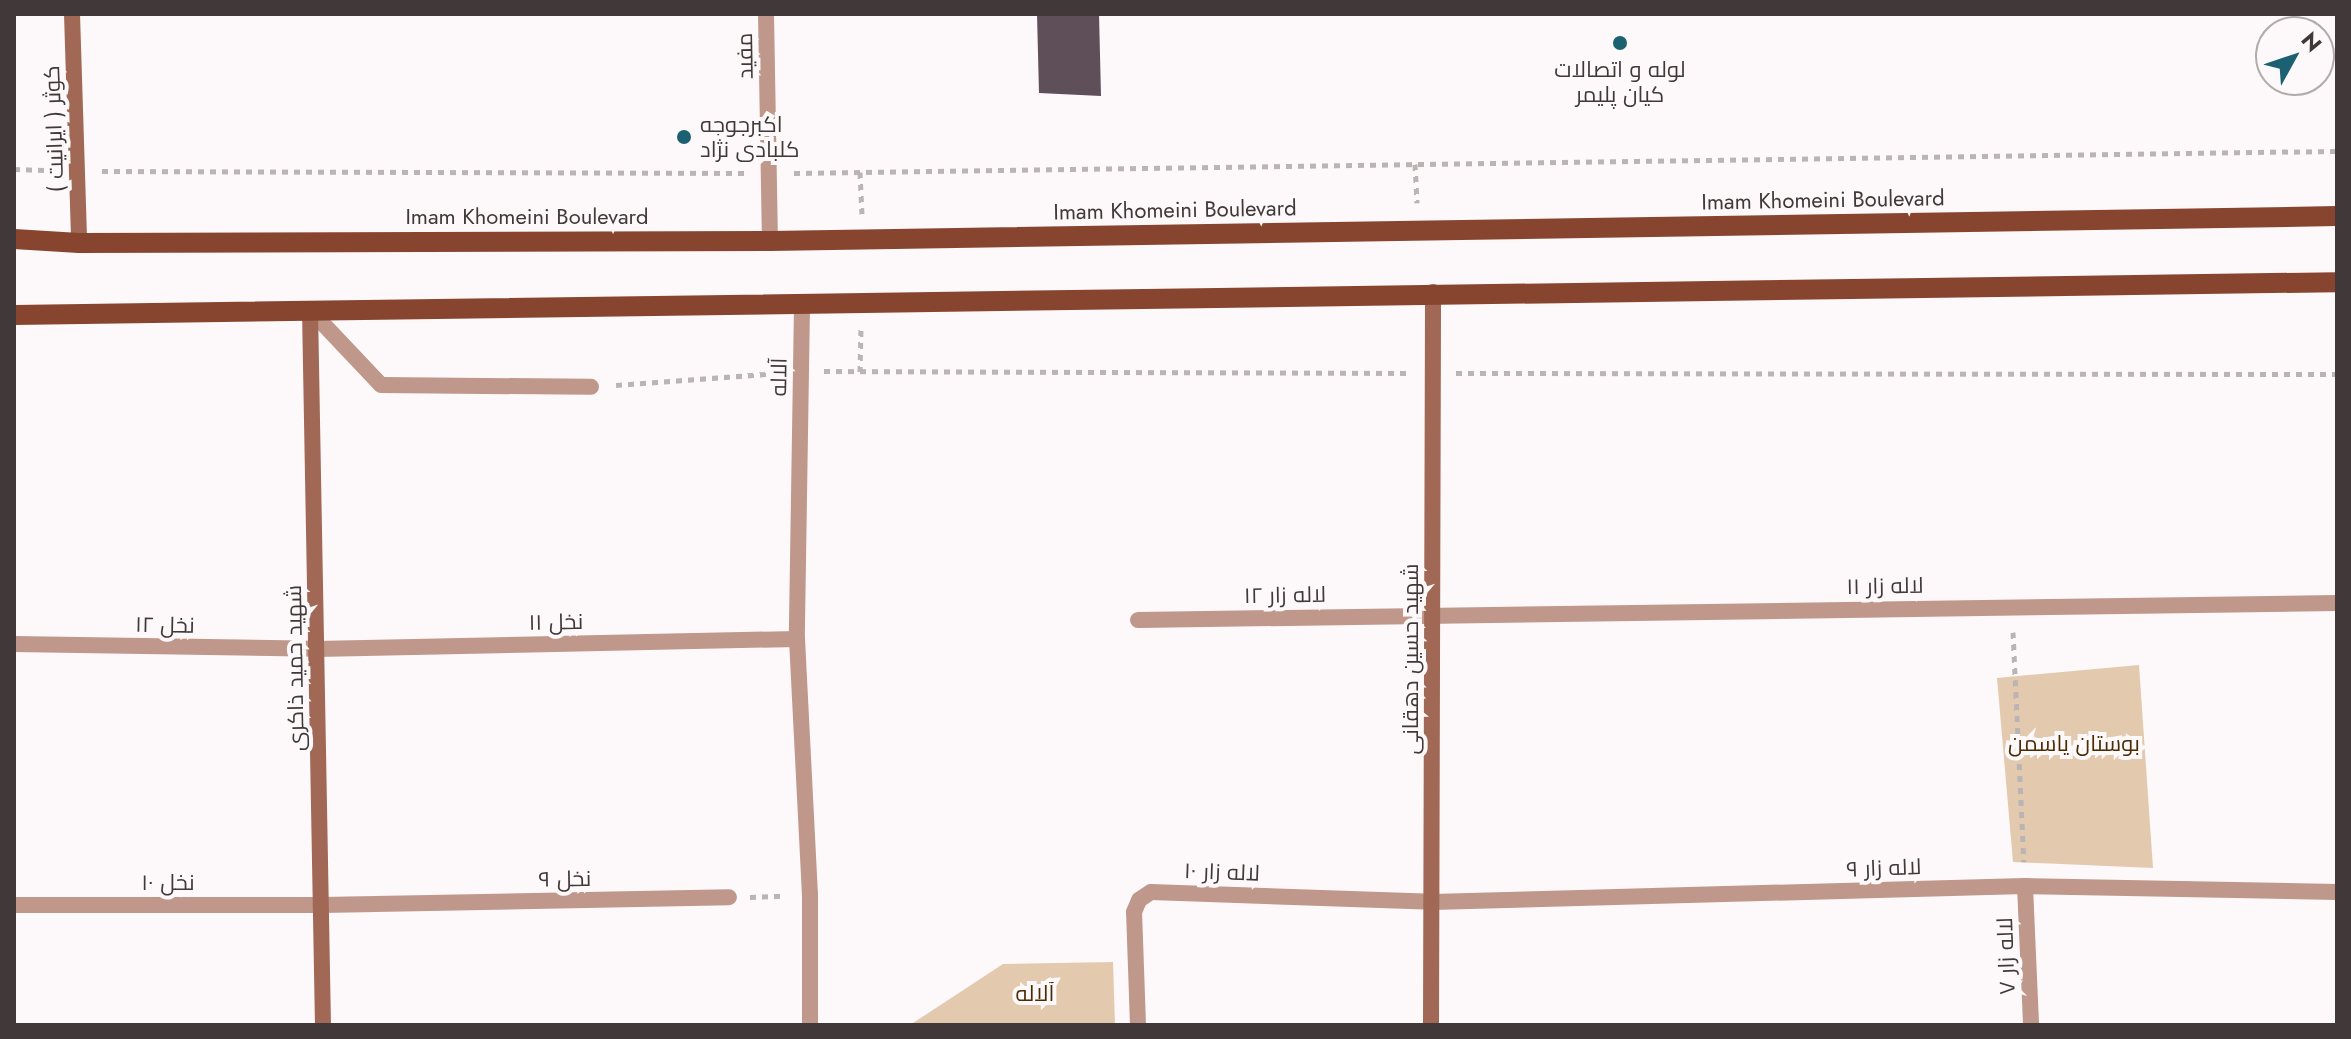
<!DOCTYPE html>
<html>
<head>
<meta charset="utf-8">
<style>
	body { margin:0 }
	#map { position:relative; width:2351px; height:1039px; overflow:hidden; background:#fdf8f9; font-family:Jost,Cairo,sans-serif }
	div>[style] { position:absolute }
	.green>* { inset:0; background:#e3caaf }
	.building>* { inset:0; background:#5e4f59 }
	.path>* { height:5px; margin-top:-2.5px; transform-origin:0; background:repeating-linear-gradient(90deg,#bab4b5 0 6px,transparent 0 12px) }
	.street>* { height:16px; margin:-8px; padding:0 8px; transform-origin:8px; border-radius:8px; background:#bf978b }
	.secondary>* { height:16px; margin:-8px; padding:0 8px; transform-origin:8px; border-radius:8px; background:#a06855 }
	.primary>* { height:20px; margin:-10px; padding:0 10px; transform-origin:10px; border-radius:10px; background:#87452f }
	.dots>* { width:22px; height:22px; translate:-50% -50%; box-sizing:border-box; border:4px solid #fdf8f9; border-radius:50% }
	span { translate:-50% -50%; white-space:nowrap; text-align:center; line-height:1.15; -webkit-text-stroke:8px #fdf8f9; paint-order:stroke }
	.street-label { font-size:22px; color:#413839 }
	.poi-label { font-size:22px; color:#413839 }
	.left { translate:0 -50%; text-align:left }
	.park-label { font-size:22px; color:#492c03 }
	.frame { position:absolute; inset:0; border:16px solid #413839; pointer-events:none }
	.north { position:absolute; left:2255px; top:16px; width:80px; height:80px; box-sizing:border-box; background:#fdf8f9; border:2px solid #b2abac; border-radius:50%; rotate:50deg; font-size:22px; font-weight:700; line-height:32px; text-align:center; color:#413839 }
	.north::after { content:''; display:block; margin:auto; width:28px; height:36px; background:#1b6172; clip-path:polygon(50% 0,100% 100%,50% 72%,0 100%) }
</style>
</head>
<body>
<div id="map">
	<div class="green">
		<i style="clip-path:polygon(2139px 665px,2153px 868px,2013px 862px,1997px 678px)"></i>
		<i style="clip-path:polygon(1113px 962px,1115px 1025px,910px 1025px,1003px 964px)"></i>
	</div>
	<div class="building">
		<i style="clip-path:polygon(1037px 14px,1099px 14px,1101px 96px,1039px 93px)"></i>
	</div>
	<div class="path">
		<i style="left:1415px;top:164px;width:39px;rotate:87deg"></i>
		<i style="left:14px;top:169px;width:38px;rotate:2deg"></i>
		<i style="left:102px;top:171px;width:642px;rotate:0.18deg"></i>
		<i style="left:860px;top:172px;width:42px;rotate:87.3deg"></i>
		<i style="left:794px;top:173px;width:1543px;rotate:-0.82deg"></i>
		<i style="left:824px;top:371px;width:586px;rotate:0.2deg"></i>
		<i style="left:860px;top:372px;width:44px;rotate:-88.7deg"></i>
		<i style="left:1456px;top:373px;width:881px;rotate:0.07deg"></i>
		<i style="left:616px;top:385px;width:162px;rotate:-4.2deg"></i>
		<i style="left:2013px;top:632px;width:230px;rotate:87.3deg"></i>
		<i style="left:750px;top:897px;width:34px;rotate:-2deg"></i>
	</div>
	<div class="street">
		<i style="left:766px;top:14px;width:227px;rotate:89deg"></i>
		<i style="left:802px;top:306px;width:333px;rotate:90.9deg"></i>
		<i style="left:797px;top:639px;width:256px;rotate:87.1deg"></i>
		<i style="left:810px;top:895px;width:130px;rotate:90deg"></i>
		<i style="left:310px;top:310px;width:103px;rotate:46.6deg"></i>
		<i style="left:381px;top:385px;width:210px;rotate:0.5deg"></i>
		<i style="left:1138px;top:620px;width:1199px;rotate:-0.81deg"></i>
		<i style="left:14px;top:644px;width:302px;rotate:0.9deg"></i>
		<i style="left:316px;top:649px;width:481px;rotate:-1.2deg"></i>
		<i style="left:2025px;top:886px;width:139px;rotate:87.5deg"></i>
		<i style="left:14px;top:905px;width:308px"></i>
		<i style="left:322px;top:905px;width:407px;rotate:-1.1deg"></i>
		<i style="left:1138px;top:1025px;width:113px;rotate:-92deg"></i>
		<i style="left:1134px;top:912px;width:13px;rotate:-67deg"></i>
		<i style="left:1139px;top:900px;width:14px;rotate:-34deg"></i>
		<i style="left:1151px;top:892px;width:281px;rotate:2deg"></i>
		<i style="left:1432px;top:902px;width:593px;rotate:-1.55deg"></i>
		<i style="left:2025px;top:886px;width:312px;rotate:1.1deg"></i>
	</div>
	<div class="secondary">
		<i style="left:72px;top:14px;width:229px;rotate:88.2deg"></i>
		<i style="left:310px;top:310px;width:715px;rotate:88.96deg"></i>
		<i style="left:1431px;top:1025px;width:733px;rotate:-89.84deg"></i>
	</div>
	<div class="primary">
		<i style="left:14px;top:239px;width:65px;rotate:3.5deg"></i>
		<i style="left:79px;top:243px;width:691px;rotate:-0.17deg"></i>
		<i style="left:770px;top:241px;width:1567px;rotate:-0.91deg"></i>
		<i style="left:14px;top:315px;width:2323px;rotate:-0.81deg"></i>
	</div>
	<div class="dots">
		<i style="left:1620px;top:43px;background:#1b6172"></i>
		<i style="left:684px;top:137px;background:#1b6172"></i>
	</div>
	<div class="street-label">
		<span style="left:745px;top:56px;rotate:-91deg">مفید</span>
		<span style="left:54px;top:129px;rotate:-92deg">کوثر ( ایرانیت )</span>
		<span style="left:1823px;top:200px;rotate:-1deg">Imam Khomeini Boulevard</span>
		<span style="left:1175px;top:210px;rotate:-1deg">Imam Khomeini Boulevard</span>
		<span style="left:527px;top:217px">Imam Khomeini Boulevard</span>
		<span style="left:779px;top:377px;rotate:-89deg">آلاله</span>
		<span style="left:1885px;top:586px;rotate:-1deg">لاله زار ۱۱</span>
		<span style="left:1285px;top:595px;rotate:-1deg">لاله زار ۱۲</span>
		<span style="left:556px;top:622px;rotate:-1deg">نخل ۱۱</span>
		<span style="left:165px;top:625px;rotate:1deg">نخل ۱۲</span>
		<span style="left:1411px;top:659px;rotate:-90deg">شهید حسین دهقانی</span>
		<span style="left:295px;top:668px;rotate:-91deg">شهید حمید ذاکری</span>
		<span style="left:1884px;top:868px;rotate:-2deg">لاله زار ۹</span>
		<span style="left:1222px;top:872px;rotate:2deg">لاله زار ۱۰</span>
		<span style="left:565px;top:879px;rotate:-1deg">نخل ۹</span>
		<span style="left:168px;top:883px">نخل ۱۰</span>
		<span style="left:2006px;top:956px;rotate:-92deg">لاله زار ۷</span>
	</div>
	<div class="poi-label">
		<span style="left:1620px;top:82px">لوله و اتصالات<br>کیان پلیمر</span>
		<span class="left" style="left:700px;top:137px">اکبرجوجه<br>کلبادی نژاد</span>
	</div>
	<div class="park-label">
		<span style="left:2074px;top:744px">بوستان یاسمن</span>
		<span style="left:1035px;top:994px">آلاله</span>
	</div>
	<div class="frame"></div>
	<div class="north">N</div>
</div>
</body>
</html>
